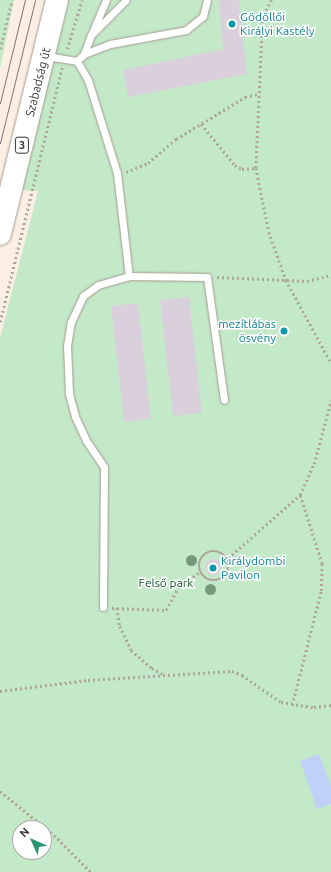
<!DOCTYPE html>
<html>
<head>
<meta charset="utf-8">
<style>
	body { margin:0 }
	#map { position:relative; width:331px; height:872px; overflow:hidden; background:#fbefe4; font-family:Ubuntu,sans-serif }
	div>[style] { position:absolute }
	.green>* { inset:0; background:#c3e9c9 }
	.water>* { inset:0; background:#bfd1f6 }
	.building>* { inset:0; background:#dad0dc }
	.round { border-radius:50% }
	.path>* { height:2.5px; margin-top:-1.25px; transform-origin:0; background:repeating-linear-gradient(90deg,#ada49b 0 2px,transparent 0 5px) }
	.path>.ring { margin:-1.25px; padding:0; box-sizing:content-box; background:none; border:2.5px solid #ada49b; border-radius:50% }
	.roads { filter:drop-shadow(0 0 1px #a69b91) drop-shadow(0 0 1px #a69b91) }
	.service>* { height:7px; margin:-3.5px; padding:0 3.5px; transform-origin:3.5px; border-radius:3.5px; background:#fff }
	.primary>* { height:22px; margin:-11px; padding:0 11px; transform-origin:11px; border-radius:11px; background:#fff }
	.tram>* { height:1px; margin:-0.5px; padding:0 0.5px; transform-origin:0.5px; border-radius:0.5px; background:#7d756f }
	.trees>* { width:11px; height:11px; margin:-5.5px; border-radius:50%; background:#78987b }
	.dots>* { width:11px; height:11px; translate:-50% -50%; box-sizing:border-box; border:2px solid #fff; border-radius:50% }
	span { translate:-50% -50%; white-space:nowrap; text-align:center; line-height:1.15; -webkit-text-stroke:3px #fff; paint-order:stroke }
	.shield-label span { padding:1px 3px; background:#fff; border:1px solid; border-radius:3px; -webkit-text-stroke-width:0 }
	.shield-label { font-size:11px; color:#37322e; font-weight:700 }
	.culture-label { font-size:12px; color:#0d838f }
	.left { translate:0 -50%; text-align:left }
	.right { translate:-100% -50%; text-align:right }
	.street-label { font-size:12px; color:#37322e }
	.park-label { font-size:12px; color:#0d5125 }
	.north { position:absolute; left:12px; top:820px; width:40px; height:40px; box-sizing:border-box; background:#fff; border:1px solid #afadab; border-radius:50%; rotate:315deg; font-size:11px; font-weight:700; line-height:16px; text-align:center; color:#37322e }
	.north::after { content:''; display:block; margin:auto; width:14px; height:18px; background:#2a9371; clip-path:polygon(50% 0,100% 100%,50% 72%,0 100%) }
</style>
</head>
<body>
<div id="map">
	<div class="green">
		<i style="clip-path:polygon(0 0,14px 0,0 69px)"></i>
		<i style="clip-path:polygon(evenodd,69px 0,331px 0,331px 872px,0 872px,0 338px,38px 191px,21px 190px,69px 0,20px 828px,44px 828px,44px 852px,20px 852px,20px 828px)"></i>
	</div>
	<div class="water">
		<i style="clip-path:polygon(319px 754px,331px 786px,331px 804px,317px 809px,300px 761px)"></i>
	</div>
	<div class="building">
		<i style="clip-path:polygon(219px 0,239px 0,247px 74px,128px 97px,123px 70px,223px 49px)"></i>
		<i style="clip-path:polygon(189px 297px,202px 413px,173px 416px,160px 300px)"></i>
		<i style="clip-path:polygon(138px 303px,151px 419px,124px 422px,111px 306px)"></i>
		<i class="round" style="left:205px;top:559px;width:16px;height:16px"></i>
	</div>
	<div class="path">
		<i style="left:272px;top:0;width:18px;rotate:119deg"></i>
		<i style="left:263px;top:16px;width:152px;rotate:92.6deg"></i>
		<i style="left:256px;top:168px;width:65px;rotate:78.5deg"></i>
		<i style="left:269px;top:232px;width:51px;rotate:70.5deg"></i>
		<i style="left:286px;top:280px;width:94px;rotate:61.5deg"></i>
		<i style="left:0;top:49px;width:50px;rotate:-76.2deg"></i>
		<i style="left:67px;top:49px;width:51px;rotate:-73deg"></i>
		<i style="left:201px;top:124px;width:53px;rotate:50.3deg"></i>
		<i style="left:235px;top:165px;width:8px;rotate:30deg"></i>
		<i style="left:242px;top:169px;width:14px;rotate:-4deg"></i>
		<i style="left:126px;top:172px;width:24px;rotate:-22deg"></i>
		<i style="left:148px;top:163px;width:37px;rotate:-41deg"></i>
		<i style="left:176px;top:139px;width:81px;rotate:-31.3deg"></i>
		<i style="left:245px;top:97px;width:13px;rotate:-13deg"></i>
		<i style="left:217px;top:277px;width:90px;rotate:2.5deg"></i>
		<i style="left:307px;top:281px;width:25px;rotate:-14deg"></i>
		<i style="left:0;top:322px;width:262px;rotate:-76.3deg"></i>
		<i class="ring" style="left:199px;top:551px;width:27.5px;height:27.5px"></i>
		<i style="left:228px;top:558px;width:96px;rotate:-41.2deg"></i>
		<i style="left:300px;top:495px;width:34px;rotate:-66deg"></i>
		<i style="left:314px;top:464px;width:66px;rotate:-75.1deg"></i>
		<i style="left:112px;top:608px;width:54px;rotate:2.1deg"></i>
		<i style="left:166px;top:610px;width:29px;rotate:-61deg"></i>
		<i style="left:180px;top:585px;width:24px;rotate:-33deg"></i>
		<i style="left:117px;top:608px;width:18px;rotate:81deg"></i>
		<i style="left:120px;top:626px;width:26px;rotate:65deg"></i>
		<i style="left:131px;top:650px;width:28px;rotate:41deg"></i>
		<i style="left:152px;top:668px;width:14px;rotate:30deg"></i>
		<i style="left:0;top:691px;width:89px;rotate:-7.1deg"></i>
		<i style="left:88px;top:680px;width:144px;rotate:-3.6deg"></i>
		<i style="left:232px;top:671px;width:11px;rotate:22deg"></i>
		<i style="left:242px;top:675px;width:47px;rotate:34.7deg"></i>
		<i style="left:281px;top:702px;width:33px;rotate:9deg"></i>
		<i style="left:314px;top:707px;width:17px;rotate:-7deg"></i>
		<i style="left:292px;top:705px;width:118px;rotate:-75.7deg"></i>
		<i style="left:321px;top:591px;width:27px;rotate:-88deg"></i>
		<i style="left:322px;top:564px;width:72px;rotate:-107.7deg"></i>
		<i style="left:0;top:791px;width:70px;rotate:39.2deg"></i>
		<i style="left:54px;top:835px;width:52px;rotate:45deg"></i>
	</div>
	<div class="roads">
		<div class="service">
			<i style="left:92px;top:33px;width:36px;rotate:-67deg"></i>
			<i style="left:84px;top:54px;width:20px;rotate:-70deg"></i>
			<i style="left:91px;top:35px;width:49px;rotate:-45deg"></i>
			<i style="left:46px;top:56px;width:31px;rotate:9deg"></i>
			<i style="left:77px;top:61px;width:10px;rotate:-45deg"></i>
			<i style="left:84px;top:54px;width:28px;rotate:-21deg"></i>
			<i style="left:110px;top:44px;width:77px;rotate:-10.4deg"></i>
			<i style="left:186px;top:30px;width:22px;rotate:-39deg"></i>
			<i style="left:203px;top:16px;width:16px;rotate:-76deg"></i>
			<i style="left:77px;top:61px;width:22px;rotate:60deg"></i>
			<i style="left:88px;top:80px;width:97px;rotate:72.7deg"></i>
			<i style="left:117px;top:173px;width:104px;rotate:83.4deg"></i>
			<i style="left:129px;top:276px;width:78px;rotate:0.7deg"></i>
			<i style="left:207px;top:277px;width:124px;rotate:82.1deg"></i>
			<i style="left:103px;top:607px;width:140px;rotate:-89.6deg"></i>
			<i style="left:104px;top:467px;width:32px;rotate:-124deg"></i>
			<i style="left:86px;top:440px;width:26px;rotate:-115deg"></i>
			<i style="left:75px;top:416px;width:24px;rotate:-105deg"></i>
			<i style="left:69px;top:393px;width:47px;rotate:-92.4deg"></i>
			<i style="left:67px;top:346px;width:24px;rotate:-81deg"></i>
			<i style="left:71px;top:322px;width:29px;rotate:-65deg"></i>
			<i style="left:83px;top:296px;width:19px;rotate:-36deg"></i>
			<i style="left:98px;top:285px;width:32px;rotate:-16deg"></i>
		</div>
		<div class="primary">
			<i style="left:0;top:234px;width:241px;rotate:-76.3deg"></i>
		</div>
	</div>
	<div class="tram">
		<i style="left:0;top:103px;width:106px;rotate:-76.4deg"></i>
		<i style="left:0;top:143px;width:147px;rotate:-76.2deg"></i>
	</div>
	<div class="trees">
		<i style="left:191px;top:560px"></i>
		<i style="left:210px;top:589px"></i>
	</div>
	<div class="dots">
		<i style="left:232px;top:24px;background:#0f9aa8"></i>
		<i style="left:284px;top:331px;background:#0f9aa8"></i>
		<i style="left:213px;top:568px;background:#0f9aa8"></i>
	</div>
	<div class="shield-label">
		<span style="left:22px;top:145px">3</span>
	</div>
	<div class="culture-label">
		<span class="left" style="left:240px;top:24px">Gödöllői<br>Királyi Kastély</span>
		<span class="right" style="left:276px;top:331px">mezítlábas<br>ösvény</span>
		<span class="left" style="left:221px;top:568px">Királydombi<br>Pavilon</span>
	</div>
	<div class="street-label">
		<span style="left:38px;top:82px;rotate:-76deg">Szabadság út</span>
	</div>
	<div class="park-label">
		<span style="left:166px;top:583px">Felső park</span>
	</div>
	<div class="north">N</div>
</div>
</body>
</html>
